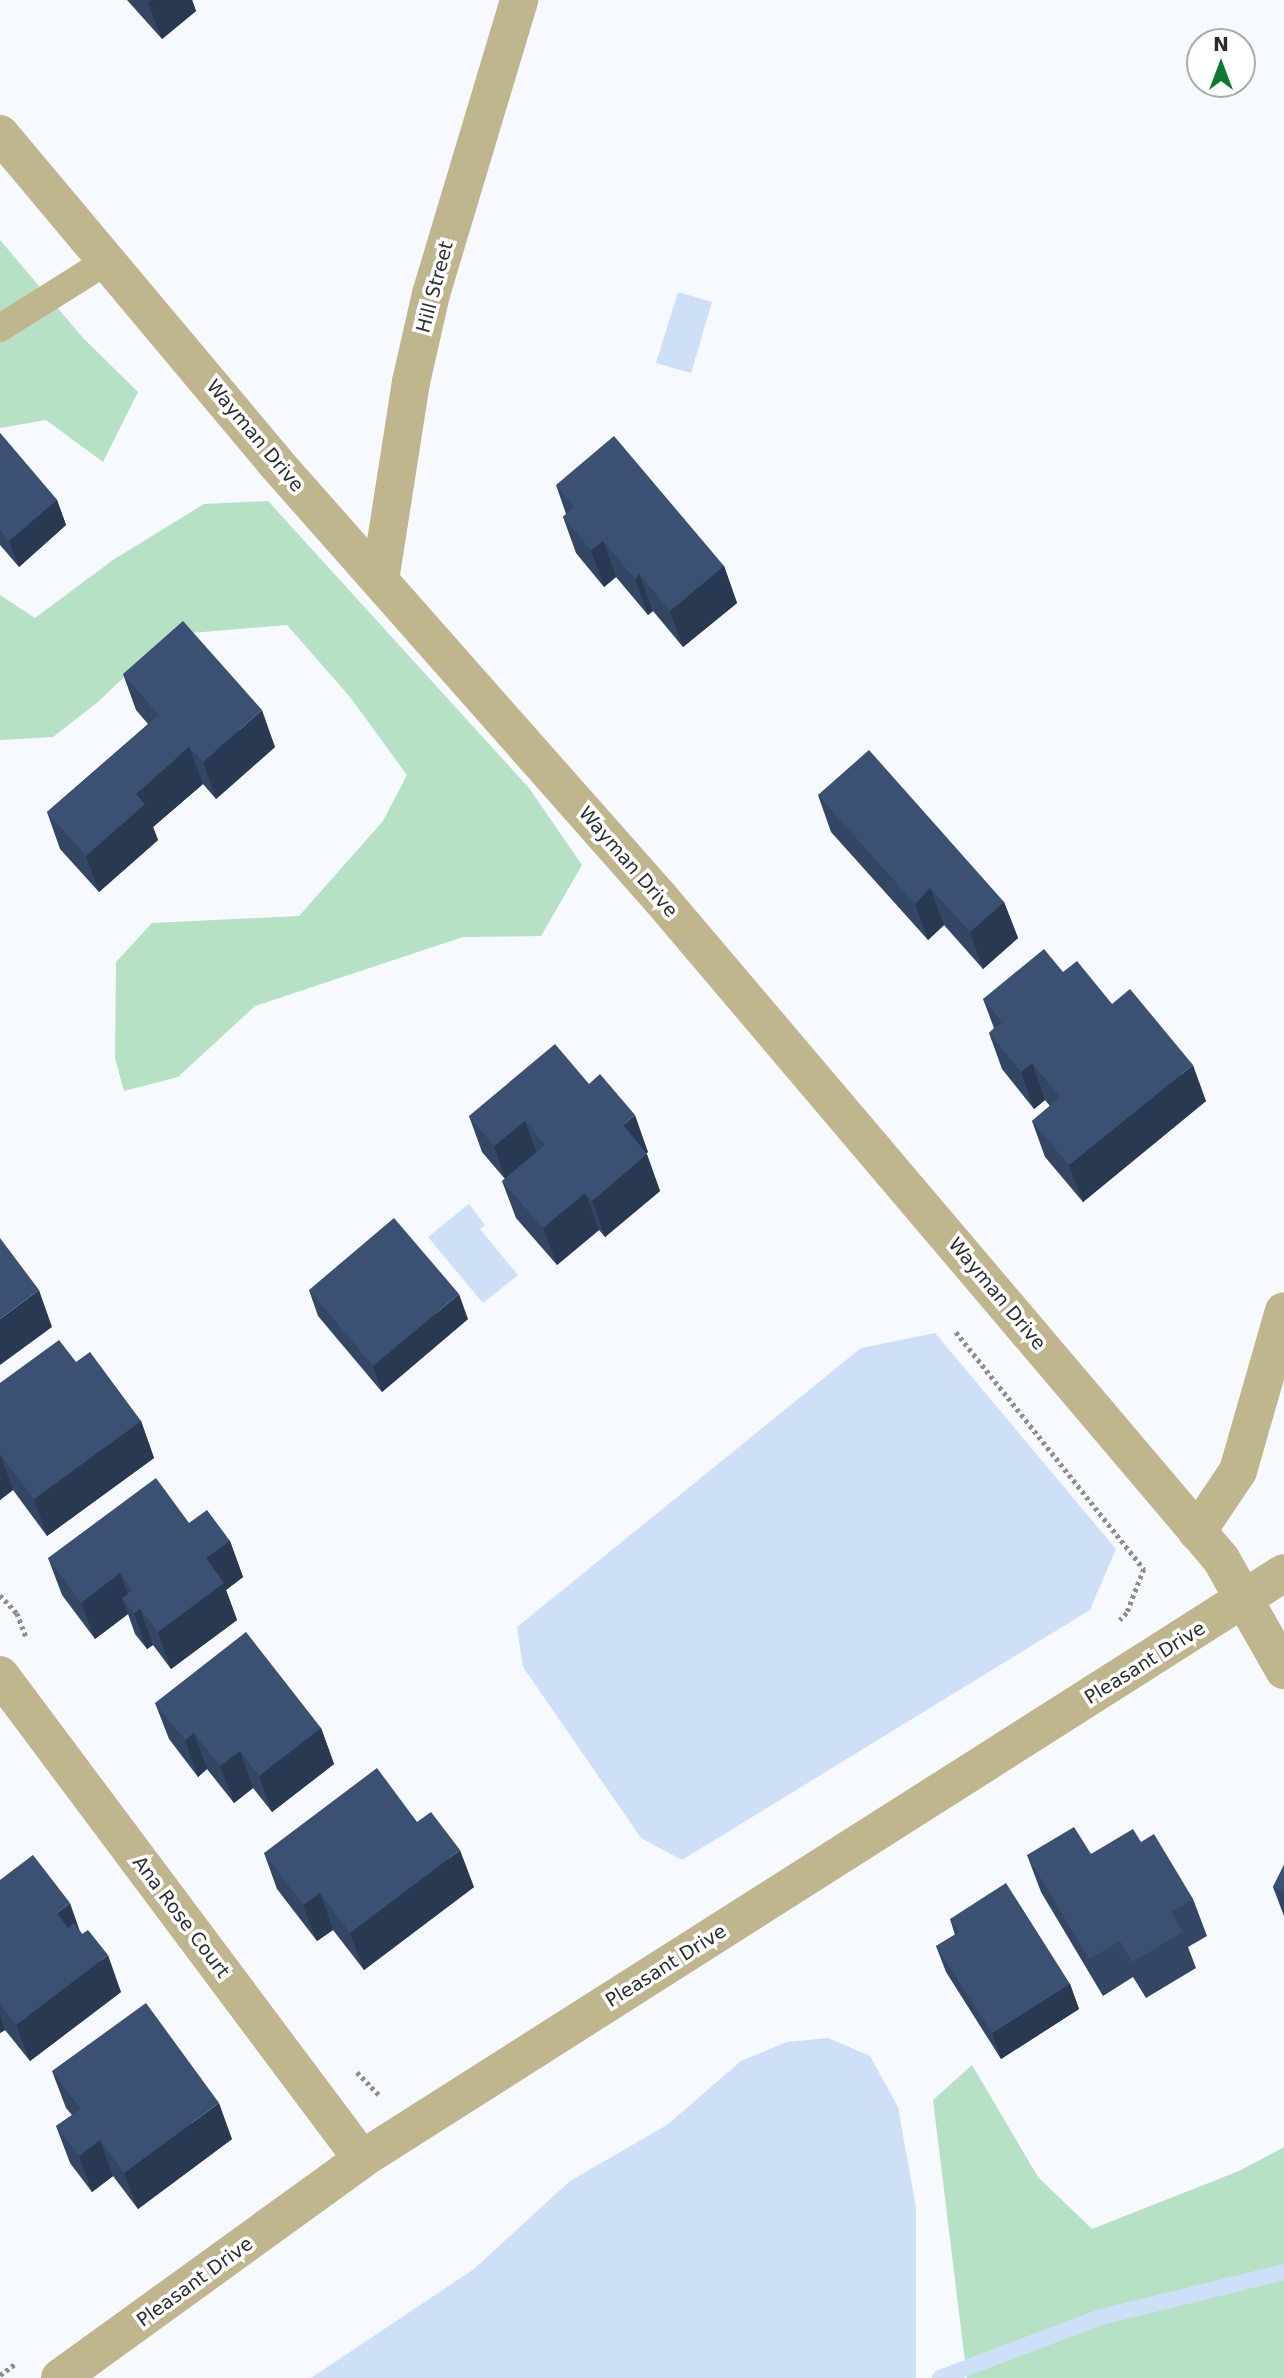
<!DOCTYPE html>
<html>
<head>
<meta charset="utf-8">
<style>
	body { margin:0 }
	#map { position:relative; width:1284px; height:2378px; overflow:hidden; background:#f6f9fe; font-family:"DejaVu Sans",sans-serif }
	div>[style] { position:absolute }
	.green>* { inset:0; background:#b7e1c5 }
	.water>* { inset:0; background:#cedff8 }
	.stream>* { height:16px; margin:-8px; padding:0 8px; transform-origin:8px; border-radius:8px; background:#cedff8 }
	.path>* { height:4.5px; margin-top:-2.25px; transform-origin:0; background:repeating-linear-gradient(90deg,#8c8e92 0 3.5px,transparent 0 7px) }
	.lane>* { height:28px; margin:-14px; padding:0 14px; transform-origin:14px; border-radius:14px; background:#c0b68d }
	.street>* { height:38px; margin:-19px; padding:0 19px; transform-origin:19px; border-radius:19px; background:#c0b68d }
	.wall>* { inset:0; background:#334664 }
	.shaded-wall>* { inset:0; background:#293951 }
	.building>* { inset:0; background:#3b5174 }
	span { translate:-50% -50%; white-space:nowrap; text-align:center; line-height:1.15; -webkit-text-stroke:7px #fff; paint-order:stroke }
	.street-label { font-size:19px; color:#2a2c2e }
	.north { position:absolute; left:1186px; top:28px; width:70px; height:70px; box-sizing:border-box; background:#fff; border:2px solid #aaabab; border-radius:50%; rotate:0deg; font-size:19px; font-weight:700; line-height:28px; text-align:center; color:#2a2c2e }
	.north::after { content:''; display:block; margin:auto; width:24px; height:32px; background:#0b792e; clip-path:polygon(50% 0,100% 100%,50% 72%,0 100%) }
</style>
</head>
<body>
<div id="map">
	<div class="green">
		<i style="clip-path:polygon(0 240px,84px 339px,138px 392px,103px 462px,46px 420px,0 428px)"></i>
		<i style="clip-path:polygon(268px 501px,529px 788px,582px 865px,541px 936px,463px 937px,255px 1006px,178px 1077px,124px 1091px,115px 1058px,116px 962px,152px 923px,299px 916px,383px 821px,407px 775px,350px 697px,287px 625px,168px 635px,98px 702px,53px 737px,0 740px,0 595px,35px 618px,113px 560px,204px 504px)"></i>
		<i style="clip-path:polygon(972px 2065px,1038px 2177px,1092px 2229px,1239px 2171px,1284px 2147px,1284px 2378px,967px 2378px,933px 2100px)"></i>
	</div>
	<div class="water">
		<i style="clip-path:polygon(678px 292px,712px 302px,691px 373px,656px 363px)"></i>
		<i style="clip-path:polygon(469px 1204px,485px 1225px,480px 1229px,518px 1275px,483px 1303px,428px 1237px)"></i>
		<i style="clip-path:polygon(935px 1333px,1116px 1549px,1090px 1610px,682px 1860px,641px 1838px,523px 1667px,517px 1627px,861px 1348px)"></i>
		<i style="clip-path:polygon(828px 2038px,870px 2056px,898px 2107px,916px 2208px,916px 2378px,311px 2378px,474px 2269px,570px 2181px,667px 2125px,741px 2061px,787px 2042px)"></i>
	</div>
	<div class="stream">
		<i style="left:940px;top:2378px;width:172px;rotate:-20.8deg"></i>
		<i style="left:1101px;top:2317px;width:188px;rotate:-13.8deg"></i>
	</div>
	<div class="path">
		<i style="left:956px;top:1332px;width:303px;rotate:51.6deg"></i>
		<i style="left:1144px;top:1569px;width:47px;rotate:111.1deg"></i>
		<i style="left:1127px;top:1613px;width:10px;rotate:135deg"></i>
		<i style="left:0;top:1595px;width:25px;rotate:47deg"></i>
		<i style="left:17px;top:1613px;width:26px;rotate:69deg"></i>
		<i style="left:357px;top:2072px;width:33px;rotate:46deg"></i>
		<i style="left:0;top:2375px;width:19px;rotate:-36deg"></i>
	</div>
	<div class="lane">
		<i style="left:0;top:328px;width:126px;rotate:-32.1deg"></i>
	</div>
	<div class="street">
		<i style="left:0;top:134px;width:427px;rotate:50deg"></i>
		<i style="left:274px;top:461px;width:584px;rotate:48.54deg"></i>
		<i style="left:661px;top:899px;width:866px;rotate:49.69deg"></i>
		<i style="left:1221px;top:1559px;width:128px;rotate:60.4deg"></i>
		<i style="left:380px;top:580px;width:200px;rotate:-81.1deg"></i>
		<i style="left:411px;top:382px;width:90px;rotate:-77.2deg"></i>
		<i style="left:431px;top:294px;width:307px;rotate:-73.3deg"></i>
		<i style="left:1197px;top:1532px;width:73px;rotate:-56.1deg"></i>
		<i style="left:1238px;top:1471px;width:166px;rotate:-74deg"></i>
		<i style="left:0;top:1675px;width:604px;rotate:53.21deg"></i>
		<i style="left:60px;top:2378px;width:373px;rotate:-35.9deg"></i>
		<i style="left:362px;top:2159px;width:1092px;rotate:-32.44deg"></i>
	</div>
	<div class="wall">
		<i style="clip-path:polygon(127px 0,192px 0,196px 11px,162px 39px)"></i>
		<i style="clip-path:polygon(0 433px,57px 500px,66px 525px,19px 567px,0 545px)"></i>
		<i style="clip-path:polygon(556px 485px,724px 566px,737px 603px,683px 647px,653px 611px,648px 615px,616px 577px,604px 587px,576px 553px,563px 517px,566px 514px)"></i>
		<i style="clip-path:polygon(123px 674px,275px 747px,216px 799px,203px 784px,153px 827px,158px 840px,99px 892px,60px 849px,47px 812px,148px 724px,136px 710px)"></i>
		<i style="clip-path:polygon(818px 795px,1004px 902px,1018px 938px,983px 969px,944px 925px,928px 940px,831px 832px)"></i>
		<i style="clip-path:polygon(1063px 972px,1112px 1004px,1206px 1101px,1083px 1202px,1045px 1157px,1032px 1121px,1050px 1106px,1045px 1100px,1034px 1109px,1002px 1069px,989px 1033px,994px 1028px,983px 999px)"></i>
		<i style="clip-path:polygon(589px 1084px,648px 1152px,646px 1153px,660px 1191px,605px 1237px,599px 1230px,557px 1265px,516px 1218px,502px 1181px,505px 1179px,482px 1152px,469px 1116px)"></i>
		<i style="clip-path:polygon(309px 1290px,468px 1319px,382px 1392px,318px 1316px)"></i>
		<i style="clip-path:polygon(76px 1362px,141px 1421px,154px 1458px,47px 1536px,13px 1490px,0 1500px,0 1383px)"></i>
		<i style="clip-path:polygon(189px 1523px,230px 1541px,243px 1577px,226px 1590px,237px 1620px,171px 1669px,153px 1645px,147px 1649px,135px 1634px,128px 1614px,95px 1639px,62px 1595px,48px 1558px)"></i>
		<i style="clip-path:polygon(155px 1703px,321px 1728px,334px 1764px,272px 1812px,253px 1788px,234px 1803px,207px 1769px,198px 1777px,169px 1739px)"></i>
		<i style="clip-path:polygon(417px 1822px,474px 1887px,364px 1970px,333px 1930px,317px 1941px,277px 1889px,264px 1853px)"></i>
		<i style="clip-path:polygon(1141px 1842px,1193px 1899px,1207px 1936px,1188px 1947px,1196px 1968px,1146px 1998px,1133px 1977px,1103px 1996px,1041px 1892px,1027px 1855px,1091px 1854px)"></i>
		<i style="clip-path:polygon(1284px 1865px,1284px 1916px,1273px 1887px)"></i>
		<i style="clip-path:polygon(0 1880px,80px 1931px,121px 1992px,30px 2061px,5px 2030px,0 2033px)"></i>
		<i style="clip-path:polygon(950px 1919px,1070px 1984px,1079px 2009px,1001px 2059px,946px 1972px,936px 1946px,955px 1935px)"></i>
		<i style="clip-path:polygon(52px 2071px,232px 2139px,138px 2209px,113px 2176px,92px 2192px,70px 2163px,56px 2126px,72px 2115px,66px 2108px)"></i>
	</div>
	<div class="shaded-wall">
		<i style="clip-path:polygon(152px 0,192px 0,196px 11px,162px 39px,148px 3px)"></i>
		<i style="clip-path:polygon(57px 500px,66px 525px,19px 567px,9px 541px)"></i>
		<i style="clip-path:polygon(603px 541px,616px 577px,604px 587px,591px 550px)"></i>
		<i style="clip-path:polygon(724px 566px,737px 603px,683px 647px,670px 611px)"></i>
		<i style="clip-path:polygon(639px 574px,653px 611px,648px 615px,635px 579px)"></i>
		<i style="clip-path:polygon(262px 710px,275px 747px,216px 799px,203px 762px)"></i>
		<i style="clip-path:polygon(189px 747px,203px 784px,153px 827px,158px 840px,99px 892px,86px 856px,136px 794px)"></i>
		<i style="clip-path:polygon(930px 888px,944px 925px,928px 940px,915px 904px)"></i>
		<i style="clip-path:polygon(1004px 902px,1018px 938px,983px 969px,970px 932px)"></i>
		<i style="clip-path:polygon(1032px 1063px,1045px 1100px,1034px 1109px,1021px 1072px)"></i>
		<i style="clip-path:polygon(1193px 1065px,1206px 1101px,1083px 1202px,1069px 1165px)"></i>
		<i style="clip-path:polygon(635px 1115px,648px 1152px,636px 1162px,623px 1125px)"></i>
		<i style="clip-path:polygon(525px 1121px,538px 1157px,507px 1183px,494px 1146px)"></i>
		<i style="clip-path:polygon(647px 1154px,660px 1191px,605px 1237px,592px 1201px)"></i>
		<i style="clip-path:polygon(585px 1193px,599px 1230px,557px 1265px,543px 1228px)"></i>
		<i style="clip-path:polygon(39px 1290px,52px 1327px,0 1365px,0 1319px)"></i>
		<i style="clip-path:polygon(459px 1294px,468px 1319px,382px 1392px,373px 1366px)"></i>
		<i style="clip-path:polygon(141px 1421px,154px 1458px,47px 1536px,34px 1499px)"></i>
		<i style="clip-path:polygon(0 1454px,13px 1490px,0 1500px)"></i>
		<i style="clip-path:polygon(230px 1541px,243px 1577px,226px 1590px,237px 1620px,171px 1669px,158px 1632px,206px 1558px)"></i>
		<i style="clip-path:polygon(120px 1573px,133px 1610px,122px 1598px,128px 1614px,95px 1639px,81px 1603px)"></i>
		<i style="clip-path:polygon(140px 1609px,153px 1645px,147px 1649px,134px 1613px)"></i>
		<i style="clip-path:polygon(321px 1728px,334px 1764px,272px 1812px,259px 1776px)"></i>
		<i style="clip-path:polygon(194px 1733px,207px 1769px,198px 1777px,185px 1740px)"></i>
		<i style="clip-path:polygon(240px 1751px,253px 1788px,234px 1803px,220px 1766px)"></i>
		<i style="clip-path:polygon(460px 1850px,474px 1887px,364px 1970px,350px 1933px)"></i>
		<i style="clip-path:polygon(320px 1893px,333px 1930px,317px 1941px,303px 1905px)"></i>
		<i style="clip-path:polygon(70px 1903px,83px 1940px,70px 1950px,57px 1913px)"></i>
		<i style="clip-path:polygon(108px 1955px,121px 1992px,30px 2061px,16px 2025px)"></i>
		<i style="clip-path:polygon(1070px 1984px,1079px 2009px,1001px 2059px,992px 2033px)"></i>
		<i style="clip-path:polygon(0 2016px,5px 2030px,0 2033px)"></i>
		<i style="clip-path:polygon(219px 2103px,232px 2139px,138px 2209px,124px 2173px)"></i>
		<i style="clip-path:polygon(100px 2140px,113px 2176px,92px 2192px,79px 2156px)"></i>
	</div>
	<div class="building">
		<i style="clip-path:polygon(0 433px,57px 500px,9px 541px,0 530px)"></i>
		<i style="clip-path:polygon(614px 436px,724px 566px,670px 611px,639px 574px,635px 579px,603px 541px,591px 550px,563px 517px,574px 507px,556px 485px)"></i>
		<i style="clip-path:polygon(183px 621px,262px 710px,203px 762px,189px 747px,136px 794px,145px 804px,86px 856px,47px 812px,159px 715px,123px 674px)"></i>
		<i style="clip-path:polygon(869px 750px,1004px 902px,970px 932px,930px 888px,915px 904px,818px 795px)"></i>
		<i style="clip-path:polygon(1044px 949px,1063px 972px,1077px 961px,1112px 1004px,1130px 989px,1193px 1065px,1069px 1165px,1032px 1121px,1060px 1097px,1032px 1063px,1021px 1072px,989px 1033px,1002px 1022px,983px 999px)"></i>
		<i style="clip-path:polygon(555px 1044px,589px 1084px,600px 1074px,635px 1115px,623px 1125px,647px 1154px,592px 1201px,585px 1193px,543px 1228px,502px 1181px,545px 1145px,525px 1121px,494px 1146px,469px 1116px)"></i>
		<i style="clip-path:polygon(394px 1218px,459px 1294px,373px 1366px,309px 1290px)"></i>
		<i style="clip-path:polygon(0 1238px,39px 1290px,0 1319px)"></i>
		<i style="clip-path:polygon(59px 1340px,76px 1362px,90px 1352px,141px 1421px,34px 1499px,0 1454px,0 1383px)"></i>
		<i style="clip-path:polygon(156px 1478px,189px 1523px,207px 1510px,230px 1541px,206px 1558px,224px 1583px,158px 1632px,140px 1609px,134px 1613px,122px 1598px,133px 1590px,120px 1573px,81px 1603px,48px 1558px)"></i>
		<i style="clip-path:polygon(246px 1632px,321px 1728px,259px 1776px,240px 1751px,220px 1766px,194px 1733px,185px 1740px,155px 1703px)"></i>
		<i style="clip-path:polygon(377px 1768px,417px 1822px,431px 1812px,460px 1850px,350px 1933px,320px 1893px,303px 1905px,264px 1853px)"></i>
		<i style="clip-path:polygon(1074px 1827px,1091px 1854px,1133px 1829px,1141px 1842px,1154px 1834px,1193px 1899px,1171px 1912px,1183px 1932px,1132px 1962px,1120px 1941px,1089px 1959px,1027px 1855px)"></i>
		<i style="clip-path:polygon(33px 1855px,70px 1903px,57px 1913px,68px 1928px,74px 1923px,82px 1934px,88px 1930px,108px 1955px,16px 2025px,0 2004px,0 1880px)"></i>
		<i style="clip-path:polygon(1284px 1865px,1284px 1892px,1273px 1887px)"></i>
		<i style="clip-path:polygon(1006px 1883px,1070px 1984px,992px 2033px,936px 1946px,959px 1932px,950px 1919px)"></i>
		<i style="clip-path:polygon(146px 2003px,219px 2103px,124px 2173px,100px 2140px,79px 2156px,56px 2126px,81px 2109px,52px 2071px)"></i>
	</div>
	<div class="street-label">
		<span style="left:435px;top:287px;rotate:-75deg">Hill Street</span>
		<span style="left:255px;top:436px;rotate:50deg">Wayman Drive</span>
		<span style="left:628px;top:862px;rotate:49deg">Wayman Drive</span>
		<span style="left:997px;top:1294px;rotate:50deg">Wayman Drive</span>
		<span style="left:1145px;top:1663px;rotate:-32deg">Pleasant Drive</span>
		<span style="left:181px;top:1917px;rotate:53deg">Ana Rose Court</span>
		<span style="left:666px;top:1966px;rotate:-32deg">Pleasant Drive</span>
		<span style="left:195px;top:2282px;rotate:-36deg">Pleasant Drive</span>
	</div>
	<div class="north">N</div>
</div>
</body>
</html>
